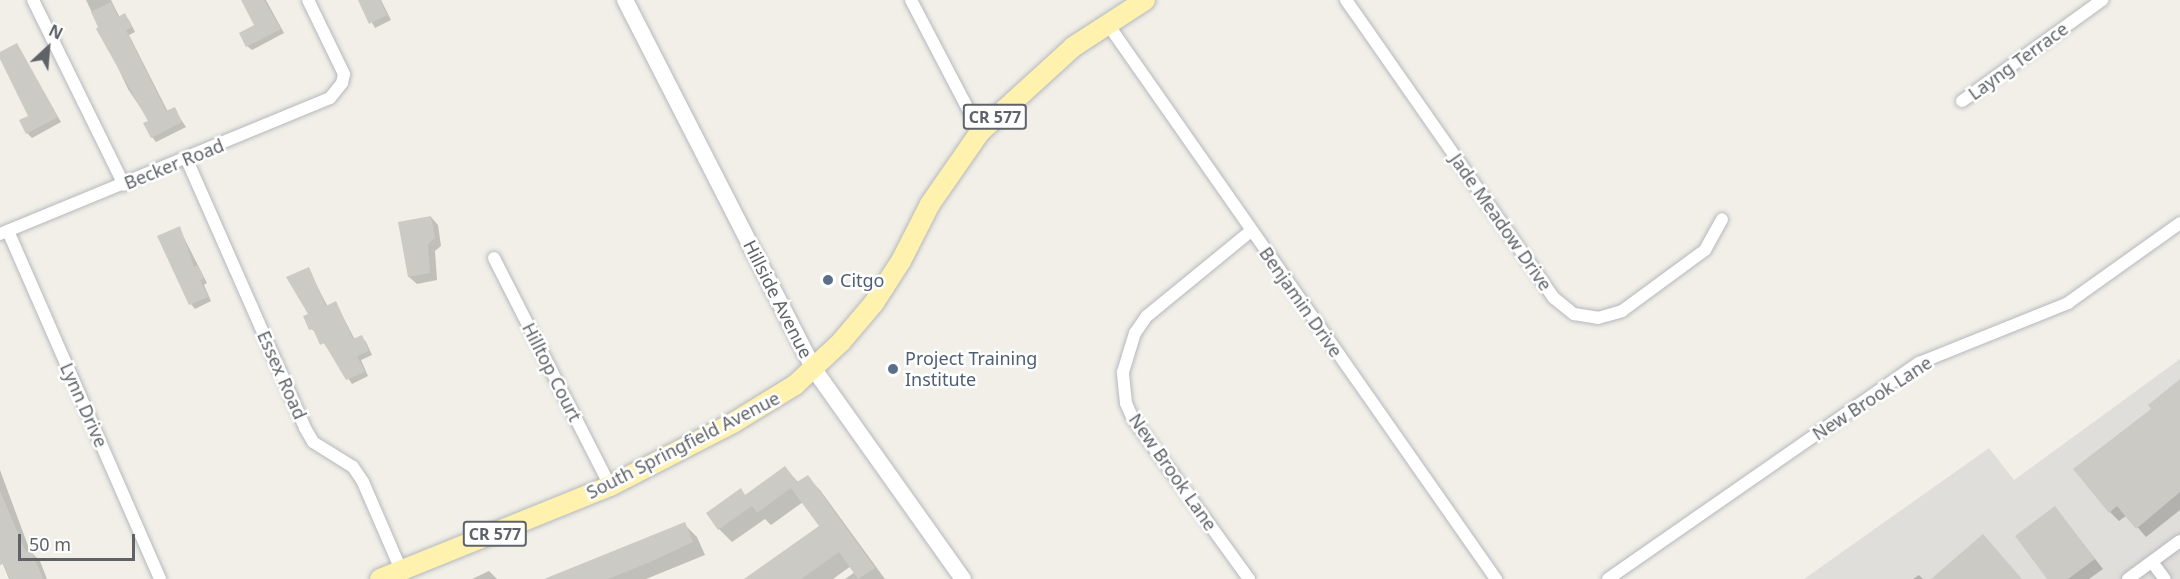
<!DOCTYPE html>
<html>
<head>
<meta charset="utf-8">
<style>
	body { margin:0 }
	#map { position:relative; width:2180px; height:579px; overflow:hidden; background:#f1efe8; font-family:"Noto Sans",sans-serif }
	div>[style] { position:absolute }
	.industrial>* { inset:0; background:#e0deda }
	.shadow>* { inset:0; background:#0003 }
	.building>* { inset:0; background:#cccac5 }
	.roads { filter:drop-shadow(0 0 2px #b5b8bc) drop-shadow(0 0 2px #b5b8bc) }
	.street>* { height:12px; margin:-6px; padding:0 6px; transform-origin:6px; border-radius:6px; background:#fff }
	.secondary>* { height:16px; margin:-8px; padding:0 8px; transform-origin:8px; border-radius:8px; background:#fff }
	.primary>* { height:20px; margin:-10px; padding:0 10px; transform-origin:10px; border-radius:10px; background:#fff2af }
	.dots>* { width:16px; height:16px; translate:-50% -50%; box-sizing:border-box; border:3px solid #fff; border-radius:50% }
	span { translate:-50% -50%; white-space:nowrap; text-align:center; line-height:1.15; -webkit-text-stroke:5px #fff; paint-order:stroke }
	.shield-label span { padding:2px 4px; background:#fff; border:2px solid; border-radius:4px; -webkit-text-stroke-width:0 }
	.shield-label { font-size:16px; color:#5f6368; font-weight:700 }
	.street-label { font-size:18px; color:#5f6368 }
	.service-label { font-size:18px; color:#4e5e75 }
	.left { translate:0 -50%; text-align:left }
	.north { position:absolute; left:18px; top:18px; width:60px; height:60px; -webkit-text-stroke:4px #fff; paint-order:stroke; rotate:26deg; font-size:16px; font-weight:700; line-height:24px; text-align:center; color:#5f6368 }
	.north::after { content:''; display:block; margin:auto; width:21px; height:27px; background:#5f6368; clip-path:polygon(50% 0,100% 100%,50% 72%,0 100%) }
	.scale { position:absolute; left:18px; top:534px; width:117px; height:27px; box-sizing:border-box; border:3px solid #5f6368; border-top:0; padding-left:8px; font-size:18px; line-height:21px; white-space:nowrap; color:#5f6368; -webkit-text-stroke:4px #fff; paint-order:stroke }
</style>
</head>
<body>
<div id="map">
	<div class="industrial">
		<i style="clip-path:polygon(2180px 359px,2180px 579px,1804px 579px,1989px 448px,2014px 480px)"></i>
	</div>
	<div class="shadow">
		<i style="clip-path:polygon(86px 0,111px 0,120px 18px,124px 15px,129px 20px,135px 32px,129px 35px,168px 112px,174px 109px,186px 127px,156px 142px,152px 137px,150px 122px,128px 89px)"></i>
		<i style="clip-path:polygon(243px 0,266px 0,284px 33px,252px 50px,247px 46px,256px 26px)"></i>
		<i style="clip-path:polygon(359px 0,381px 0,391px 20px,375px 28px)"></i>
		<i style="clip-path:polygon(17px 45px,61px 122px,32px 138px,27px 133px,30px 116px,0 56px)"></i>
		<i style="clip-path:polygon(431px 217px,438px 225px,441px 246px,435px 251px,437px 280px,417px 284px,409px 277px)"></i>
		<i style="clip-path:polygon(179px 228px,207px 283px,204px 285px,211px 301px,195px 309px,191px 304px)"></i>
		<i style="clip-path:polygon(308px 269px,328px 307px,336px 303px,355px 340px,362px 337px,366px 342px,372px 355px,361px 360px,368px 376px,352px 384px,317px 333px,311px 329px)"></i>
		<i style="clip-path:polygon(2180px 380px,2180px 510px,2146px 537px,2127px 515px,2119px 521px,2110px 512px,2153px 409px)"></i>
		<i style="clip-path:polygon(785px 468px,799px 483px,807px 477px,820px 490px,885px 579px,845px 579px,855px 572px,851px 566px,833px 579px,747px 579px,821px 527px,803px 502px,771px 525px,765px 519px,732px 542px,719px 529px,740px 490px,746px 496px)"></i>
		<i style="clip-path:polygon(0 470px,30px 551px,40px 561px,47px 579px,9px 579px,0 557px)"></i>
		<i style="clip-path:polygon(2055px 508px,2103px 569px,2089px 579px,2049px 579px)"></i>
		<i style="clip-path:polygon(684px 524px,697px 537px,705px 555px,646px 579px,556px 579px)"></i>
		<i style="clip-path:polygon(489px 571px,497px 579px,472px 579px)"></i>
		<i style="clip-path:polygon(1919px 575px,1923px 579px,1913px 579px)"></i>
	</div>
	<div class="building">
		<i style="clip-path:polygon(241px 0,264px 0,281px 29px,246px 47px,239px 33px,254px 25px)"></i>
		<i style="clip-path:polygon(358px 0,380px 0,387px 15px,369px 24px)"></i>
		<i style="clip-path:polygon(111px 2px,118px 17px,125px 13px,132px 27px,126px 30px,166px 111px,175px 107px,182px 122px,151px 138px,143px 123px,148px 121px,96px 29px,98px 27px,91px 12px)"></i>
		<i style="clip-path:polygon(17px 43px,58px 117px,26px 134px,19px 120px,28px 116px,0 59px,0 52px)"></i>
		<i style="clip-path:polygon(431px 216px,435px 238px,428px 244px,430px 273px,408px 277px,398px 222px)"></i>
		<i style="clip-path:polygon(180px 226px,194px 267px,198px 265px,204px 279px,200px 280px,208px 297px,189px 305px,157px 236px)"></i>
		<i style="clip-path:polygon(309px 267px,326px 306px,336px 301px,353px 339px,362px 335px,369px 351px,357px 356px,365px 372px,346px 380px,324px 343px,320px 345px,313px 329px,309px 330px,303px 316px,308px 314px,286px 277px)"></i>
		<i style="clip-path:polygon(2180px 379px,2180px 492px,2136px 529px,2117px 506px,2109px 513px,2073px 469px,2151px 409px,2148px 405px)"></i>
		<i style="clip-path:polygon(785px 466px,797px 482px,808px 475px,875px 568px,858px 579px,839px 552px,801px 579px,744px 579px,819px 526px,791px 488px,757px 513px,752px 506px,718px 530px,706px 513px,741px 488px,745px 495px)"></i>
		<i style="clip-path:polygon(0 491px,26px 552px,31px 550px,43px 579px,10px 579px,3px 564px,0 565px)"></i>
		<i style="clip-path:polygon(2055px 506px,2095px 559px,2068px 579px,2047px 579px,2015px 536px)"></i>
		<i style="clip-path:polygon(685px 522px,693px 542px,648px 563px,608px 579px,544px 579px)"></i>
		<i style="clip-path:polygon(1983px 534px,2022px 579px,1931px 579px)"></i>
	</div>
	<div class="roads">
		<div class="street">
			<i style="left:33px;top:0;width:206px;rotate:63.8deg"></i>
			<i style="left:911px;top:0;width:149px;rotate:62.4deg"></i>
			<i style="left:1346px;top:0;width:363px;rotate:55.1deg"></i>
			<i style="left:1554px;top:298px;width:26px;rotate:39deg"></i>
			<i style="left:1574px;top:314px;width:24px;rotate:9deg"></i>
			<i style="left:1598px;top:318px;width:25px;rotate:-16deg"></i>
			<i style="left:1622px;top:311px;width:103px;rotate:-36.3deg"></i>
			<i style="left:1705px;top:250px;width:35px;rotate:-61deg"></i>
			<i style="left:1107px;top:23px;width:679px;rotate:55.02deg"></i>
			<i style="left:1962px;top:101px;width:173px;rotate:-35.8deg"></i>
			<i style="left:187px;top:160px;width:293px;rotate:66.2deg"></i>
			<i style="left:305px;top:428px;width:16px;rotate:60deg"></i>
			<i style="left:313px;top:442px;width:47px;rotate:32deg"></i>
			<i style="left:353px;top:467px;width:18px;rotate:56deg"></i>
			<i style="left:363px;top:482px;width:96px;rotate:66.6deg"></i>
			<i style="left:8px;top:231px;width:380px;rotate:66.4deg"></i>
			<i style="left:0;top:234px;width:357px;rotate:-22.4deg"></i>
			<i style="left:330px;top:98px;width:19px;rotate:-51deg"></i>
			<i style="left:342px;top:83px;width:9px;rotate:-77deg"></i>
			<i style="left:344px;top:74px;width:82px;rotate:-115.9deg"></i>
			<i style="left:494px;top:258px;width:256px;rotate:63deg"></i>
			<i style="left:2152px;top:562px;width:21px;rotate:53deg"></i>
			<i style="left:1249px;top:579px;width:198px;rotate:-125.9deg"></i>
			<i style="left:1133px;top:419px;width:17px;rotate:-114deg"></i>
			<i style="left:1126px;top:403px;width:31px;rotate:-96deg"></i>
			<i style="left:1123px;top:372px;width:41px;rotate:-72.9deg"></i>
			<i style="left:1135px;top:333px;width:21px;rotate:-55deg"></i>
			<i style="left:1147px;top:316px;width:134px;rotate:-39.3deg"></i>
			<i style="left:1608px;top:579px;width:379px;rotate:-34.8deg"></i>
			<i style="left:1919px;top:363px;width:161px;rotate:-21.9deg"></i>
			<i style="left:2068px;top:303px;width:138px;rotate:-35.5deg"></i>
			<i style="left:2128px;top:579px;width:64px;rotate:-36.2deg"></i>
		</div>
		<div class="secondary">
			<i style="left:625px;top:0;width:413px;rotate:62.9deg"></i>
			<i style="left:813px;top:368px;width:259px;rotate:54.6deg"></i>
		</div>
		<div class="primary">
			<i style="left:380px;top:579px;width:248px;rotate:-22deg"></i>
			<i style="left:610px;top:486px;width:138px;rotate:-27.1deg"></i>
			<i style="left:733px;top:423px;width:73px;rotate:-31.5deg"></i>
			<i style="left:795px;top:385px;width:63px;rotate:-43.1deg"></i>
			<i style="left:841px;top:342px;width:51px;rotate:-49.8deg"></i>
			<i style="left:874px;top:303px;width:50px;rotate:-57.3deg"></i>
			<i style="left:901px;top:261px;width:64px;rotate:-63deg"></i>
			<i style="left:930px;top:204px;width:88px;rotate:-55.2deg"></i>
			<i style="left:980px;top:132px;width:126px;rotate:-42.4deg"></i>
			<i style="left:1073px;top:47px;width:86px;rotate:-33.1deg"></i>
		</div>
	</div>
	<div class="dots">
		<i style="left:828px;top:280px;background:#5c6f8a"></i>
		<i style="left:893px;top:369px;background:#5c6f8a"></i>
	</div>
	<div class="shield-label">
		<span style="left:995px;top:117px">CR 577</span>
		<span style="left:495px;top:534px">CR 577</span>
	</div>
	<div class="street-label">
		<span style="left:2018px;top:61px;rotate:-36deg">Layng Terrace</span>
		<span style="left:174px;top:164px;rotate:-22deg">Becker Road</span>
		<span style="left:1501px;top:222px;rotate:55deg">Jade Meadow Drive</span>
		<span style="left:778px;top:299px;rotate:63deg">Hillside Avenue</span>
		<span style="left:1301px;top:302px;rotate:55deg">Benjamin Drive</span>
		<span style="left:552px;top:372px;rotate:63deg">Hilltop Court</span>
		<span style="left:282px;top:375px;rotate:66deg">Essex Road</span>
		<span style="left:1872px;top:398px;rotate:-33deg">New Brook Lane</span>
		<span style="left:84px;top:405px;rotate:66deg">Lynn Drive</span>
		<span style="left:683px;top:445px;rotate:-27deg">South Springfield Avenue</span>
		<span style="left:1173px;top:472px;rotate:55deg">New Brook Lane</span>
	</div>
	<div class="service-label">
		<span class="left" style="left:840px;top:280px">Citgo</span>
		<span class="left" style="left:905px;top:369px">Project Training<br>Institute</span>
	</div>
	<div class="north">N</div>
	<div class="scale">50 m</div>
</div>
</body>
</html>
